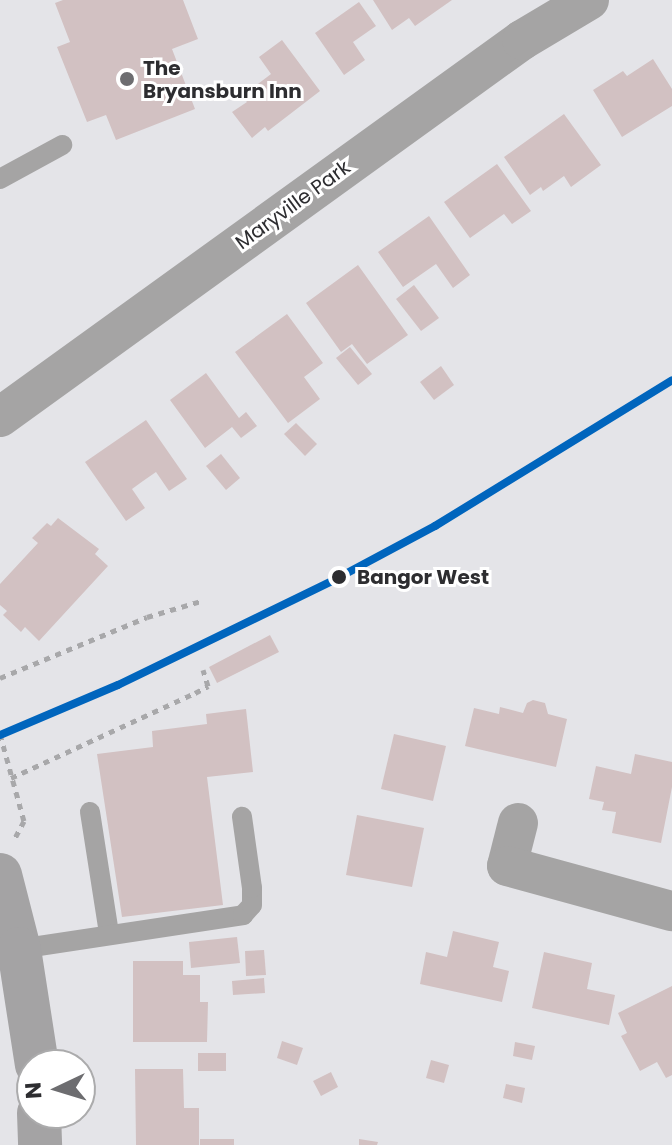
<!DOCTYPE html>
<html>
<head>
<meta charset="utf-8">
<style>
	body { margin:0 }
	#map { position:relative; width:672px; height:1145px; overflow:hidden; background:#e4e4e8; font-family:Poppins,sans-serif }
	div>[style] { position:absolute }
	.building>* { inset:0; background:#d2c1c2 }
	.path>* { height:5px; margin-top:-2.5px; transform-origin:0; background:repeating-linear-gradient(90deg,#a8a8aa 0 6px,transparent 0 12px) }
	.service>* { height:20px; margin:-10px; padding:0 10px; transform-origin:10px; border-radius:10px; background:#a5a4a4 }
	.minor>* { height:40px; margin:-20px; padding:0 20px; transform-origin:20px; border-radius:20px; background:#a5a4a4 }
	.secondary>* { height:44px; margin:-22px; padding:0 22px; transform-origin:22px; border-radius:22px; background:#a4a3a4 }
	.rail-1>* { height:8px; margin:-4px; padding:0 4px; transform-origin:4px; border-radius:4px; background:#0065bd }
	.dots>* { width:22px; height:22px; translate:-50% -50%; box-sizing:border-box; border:4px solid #fff; border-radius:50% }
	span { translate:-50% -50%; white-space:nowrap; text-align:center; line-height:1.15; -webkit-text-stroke:6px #fff; paint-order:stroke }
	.poi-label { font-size:20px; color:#2d2d30; font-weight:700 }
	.left { translate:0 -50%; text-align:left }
	.street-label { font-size:20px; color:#2d2d30 }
	.stop-label { font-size:20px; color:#2d2d30; font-weight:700 }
	.north { position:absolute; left:16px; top:1049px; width:80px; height:80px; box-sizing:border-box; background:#fff; border:2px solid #ababac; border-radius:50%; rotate:266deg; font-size:22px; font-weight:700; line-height:32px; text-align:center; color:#2d2d30 }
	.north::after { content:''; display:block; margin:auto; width:28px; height:36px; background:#6d6d70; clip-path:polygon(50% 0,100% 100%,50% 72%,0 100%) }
</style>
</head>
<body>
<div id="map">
	<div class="building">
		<i style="clip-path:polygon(63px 0,183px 0,198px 39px,172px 49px,195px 109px,116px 140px,106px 115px,87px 122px,57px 47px,70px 42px,55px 3px)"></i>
		<i style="clip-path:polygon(373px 0,452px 0,415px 26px,409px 18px,392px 30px)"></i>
		<i style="clip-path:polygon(359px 2px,376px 26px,353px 42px,365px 60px,344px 75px,315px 33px)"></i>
		<i style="clip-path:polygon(282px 40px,320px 91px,268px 131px,265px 127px,252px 138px,232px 112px,247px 102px,242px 96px,271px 74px,259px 57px)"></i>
		<i style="clip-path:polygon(653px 59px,672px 89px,672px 106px,622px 137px,593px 90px,623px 71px,627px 76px)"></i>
		<i style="clip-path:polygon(564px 114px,601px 165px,571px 187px,564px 176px,543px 191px,541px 187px,530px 195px,504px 157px)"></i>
		<i style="clip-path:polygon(497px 164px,531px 211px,512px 224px,504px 214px,470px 238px,444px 202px)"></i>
		<i style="clip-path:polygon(429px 216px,470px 275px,453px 288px,436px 264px,403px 287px,378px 252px)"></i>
		<i style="clip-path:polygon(358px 265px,408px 335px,367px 364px,352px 344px,341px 352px,306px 303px)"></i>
		<i style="clip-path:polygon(414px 285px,439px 318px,421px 331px,396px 299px)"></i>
		<i style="clip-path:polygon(287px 314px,323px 363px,304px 377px,320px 399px,288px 423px,235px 352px)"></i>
		<i style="clip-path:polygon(350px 347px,372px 374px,358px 385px,336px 358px)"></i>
		<i style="clip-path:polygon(441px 366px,454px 385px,434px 400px,420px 382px)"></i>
		<i style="clip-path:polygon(206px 373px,239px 418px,246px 412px,257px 426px,241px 438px,232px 427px,205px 448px,170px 400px)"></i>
		<i style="clip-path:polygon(146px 420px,187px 479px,169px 491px,156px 472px,143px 481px,132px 489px,145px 508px,126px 521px,85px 462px)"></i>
		<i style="clip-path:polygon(296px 423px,317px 444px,305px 456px,284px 434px)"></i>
		<i style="clip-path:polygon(221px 454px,240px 478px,226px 490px,206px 466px)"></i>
		<i style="clip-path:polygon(58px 518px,99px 549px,95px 554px,108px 566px,39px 641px,25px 627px,21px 632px,3px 615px,7px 611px,0 605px,0 584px,38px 543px,32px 538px,47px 523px,51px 526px)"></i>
		<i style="clip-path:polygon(270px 635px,279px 652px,217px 683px,209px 667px)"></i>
		<i style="clip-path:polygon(533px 700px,545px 703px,548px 714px,567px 719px,556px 767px,465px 746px,474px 708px,499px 714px,500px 707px,523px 713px,527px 703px)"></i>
		<i style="clip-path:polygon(246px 709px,253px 772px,207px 777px,223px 905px,122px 917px,97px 754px,153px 747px,152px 731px,207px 724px,206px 714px)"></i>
		<i style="clip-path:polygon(394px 734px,446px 746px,433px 801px,381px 789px)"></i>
		<i style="clip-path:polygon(635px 754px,672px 762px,672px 787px,661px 843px,612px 833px,616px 812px,602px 810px,604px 802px,589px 799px,596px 766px,631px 774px)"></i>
		<i style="clip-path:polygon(357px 815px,424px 828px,412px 887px,346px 875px)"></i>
		<i style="clip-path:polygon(453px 931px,499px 942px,493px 967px,509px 971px,502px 1002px,420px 984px,426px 952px,447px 957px)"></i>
		<i style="clip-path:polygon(237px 937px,240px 963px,191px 968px,189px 942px)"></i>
		<i style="clip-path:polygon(264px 950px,266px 975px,246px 976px,245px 951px)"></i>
		<i style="clip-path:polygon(544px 952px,592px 963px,587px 989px,615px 995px,609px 1025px,532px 1008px)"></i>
		<i style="clip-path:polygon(133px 961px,183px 961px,183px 975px,200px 975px,200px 1002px,208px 1002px,207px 1042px,133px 1042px)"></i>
		<i style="clip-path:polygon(264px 978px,265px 993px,233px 995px,232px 981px)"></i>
		<i style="clip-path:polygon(672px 986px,672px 1075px,666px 1078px,657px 1062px,640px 1071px,621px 1036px,627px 1033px,618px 1013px)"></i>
		<i style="clip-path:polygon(282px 1041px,303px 1048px,297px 1065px,277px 1058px)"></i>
		<i style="clip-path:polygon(515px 1042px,535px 1046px,532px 1060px,513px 1056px)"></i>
		<i style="clip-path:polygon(198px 1053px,226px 1053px,226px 1071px,198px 1071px)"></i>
		<i style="clip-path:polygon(431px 1060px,449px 1065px,444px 1083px,426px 1078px)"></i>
		<i style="clip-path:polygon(135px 1069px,183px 1069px,184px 1108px,199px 1108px,199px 1145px,136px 1145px)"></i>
		<i style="clip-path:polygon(331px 1072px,338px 1087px,321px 1096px,313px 1081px)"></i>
		<i style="clip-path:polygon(506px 1084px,525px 1088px,522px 1103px,503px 1098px)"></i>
		<i style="clip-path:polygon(200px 1139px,234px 1139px,234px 1145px,200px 1145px)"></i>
		<i style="clip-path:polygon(359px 1139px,378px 1142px,377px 1145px,359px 1145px)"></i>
	</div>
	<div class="path">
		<i style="left:0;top:678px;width:159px;rotate:-22.5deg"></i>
		<i style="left:147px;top:617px;width:56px;rotate:-16.5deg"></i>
		<i style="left:0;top:734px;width:90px;rotate:74.6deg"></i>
		<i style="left:24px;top:821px;width:21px;rotate:118deg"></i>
		<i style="left:11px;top:778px;width:203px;rotate:-24.8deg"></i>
		<i style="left:195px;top:693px;width:15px;rotate:-28deg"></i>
		<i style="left:208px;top:686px;width:17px;rotate:-107deg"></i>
	</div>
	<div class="service">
		<i style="left:0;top:179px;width:71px;rotate:-28.7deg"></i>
		<i style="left:90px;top:812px;width:123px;rotate:81.1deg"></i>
		<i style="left:19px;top:949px;width:227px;rotate:-8.6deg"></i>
		<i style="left:243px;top:915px;width:13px;rotate:-48deg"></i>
		<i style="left:252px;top:905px;width:17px;rotate:-90deg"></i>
		<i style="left:252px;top:888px;width:72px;rotate:-98deg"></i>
	</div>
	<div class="minor">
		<i style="left:0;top:417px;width:644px;rotate:-35.84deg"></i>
		<i style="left:522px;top:40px;width:78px;rotate:-30.8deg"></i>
		<i style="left:518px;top:823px;width:44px;rotate:104.3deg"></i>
		<i style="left:507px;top:866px;width:171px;rotate:15.3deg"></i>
	</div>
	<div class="secondary">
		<i style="left:0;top:875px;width:76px;rotate:75.6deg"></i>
		<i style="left:19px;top:949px;width:117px;rotate:81.2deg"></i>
		<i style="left:39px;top:1113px;width:32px;rotate:88deg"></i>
	</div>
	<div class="rail-1">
		<i style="left:0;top:735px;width:128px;rotate:-23deg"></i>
		<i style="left:118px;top:685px;width:240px;rotate:-25.9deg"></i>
		<i style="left:334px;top:580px;width:115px;rotate:-28.1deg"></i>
		<i style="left:435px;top:526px;width:278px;rotate:-31.6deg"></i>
	</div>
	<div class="dots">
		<i style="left:127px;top:79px;background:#6d6d70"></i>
		<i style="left:339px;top:577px;background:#2d2d30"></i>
	</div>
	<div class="poi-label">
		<span class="left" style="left:143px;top:80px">The<br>Bryansburn Inn</span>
	</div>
	<div class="street-label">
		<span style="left:293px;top:205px;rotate:-36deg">Maryville Park</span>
	</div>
	<div class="stop-label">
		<span class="left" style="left:357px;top:577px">Bangor West</span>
	</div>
	<div class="north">N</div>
</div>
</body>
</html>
